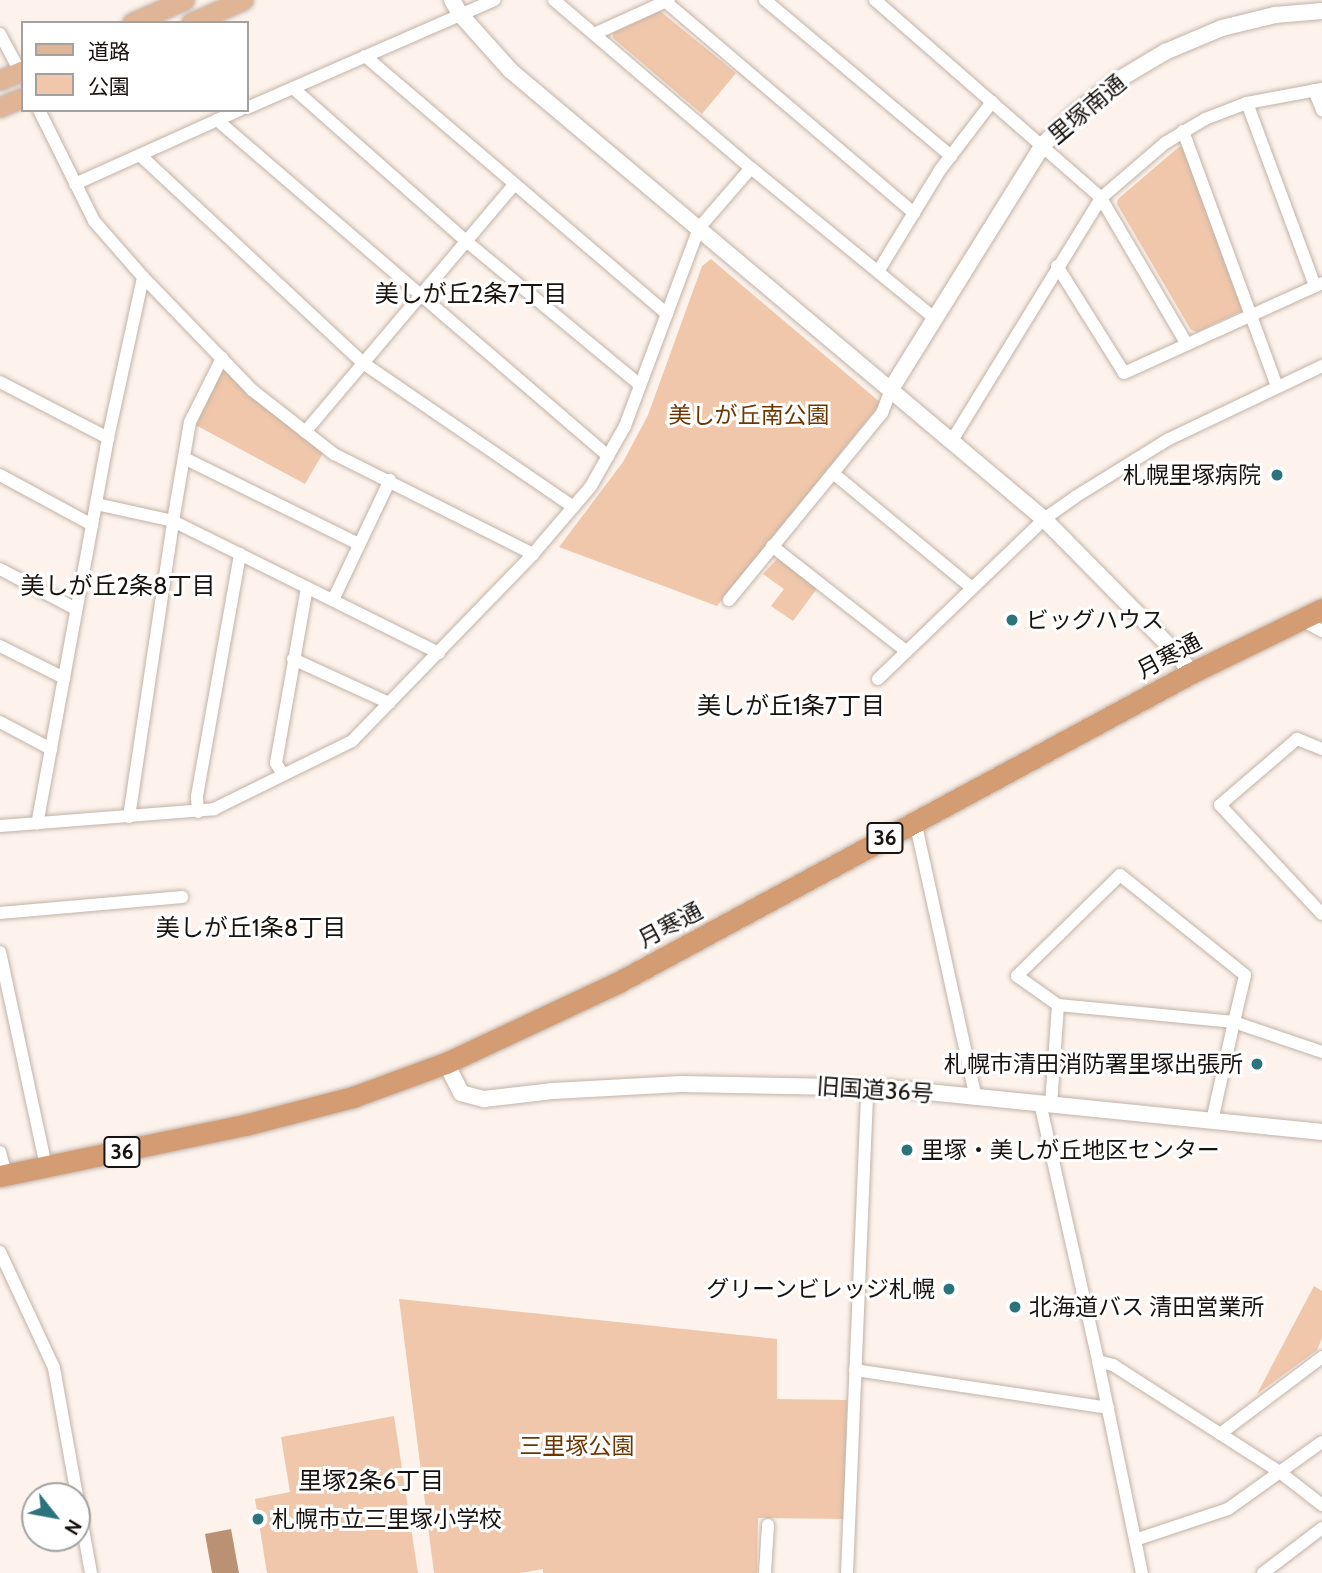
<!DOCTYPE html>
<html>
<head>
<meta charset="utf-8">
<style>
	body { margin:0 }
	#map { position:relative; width:1322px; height:1573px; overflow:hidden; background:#fdf3ec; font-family:Cabin,"Noto Sans JP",sans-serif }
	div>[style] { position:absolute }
	.green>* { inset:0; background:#f0c7ab }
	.water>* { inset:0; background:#bb9173 }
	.roads { filter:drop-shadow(0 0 2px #c1b2a7) drop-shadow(0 0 2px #c1b2a7) }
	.minor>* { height:12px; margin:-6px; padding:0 6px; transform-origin:6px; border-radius:6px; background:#fff }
	.tertiary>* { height:16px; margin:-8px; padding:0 8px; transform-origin:8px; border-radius:8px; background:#fff }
	.primary>* { height:19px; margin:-9.5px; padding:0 9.5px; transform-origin:9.5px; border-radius:9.5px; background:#dfb596 }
	.trunk>* { height:21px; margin:-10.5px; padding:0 10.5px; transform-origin:10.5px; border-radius:10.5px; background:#d49c73 }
	.dots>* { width:19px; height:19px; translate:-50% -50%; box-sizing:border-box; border:4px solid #fff; border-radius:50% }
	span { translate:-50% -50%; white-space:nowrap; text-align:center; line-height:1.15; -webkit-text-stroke:6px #fff; paint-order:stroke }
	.shield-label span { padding:2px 5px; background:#fff; border:2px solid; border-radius:5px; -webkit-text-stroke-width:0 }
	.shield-label { font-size:21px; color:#19130f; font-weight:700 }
	.street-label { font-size:23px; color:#19130f }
	.park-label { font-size:23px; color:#6c3600 }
	.poi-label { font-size:23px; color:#19130f }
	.right { translate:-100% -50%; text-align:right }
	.left { translate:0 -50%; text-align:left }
	.neighbourhood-label { font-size:24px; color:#19130f }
	.legend { position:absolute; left:21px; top:21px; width:228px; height:91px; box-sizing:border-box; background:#fff; border:2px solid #a3a19f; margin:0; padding:9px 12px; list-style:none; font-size:21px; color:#19130f }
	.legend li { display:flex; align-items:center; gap:14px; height:35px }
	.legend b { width:35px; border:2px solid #a3a19f }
	.north { position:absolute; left:21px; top:1482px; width:70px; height:70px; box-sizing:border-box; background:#fff; border:2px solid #a3a19f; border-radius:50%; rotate:121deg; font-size:19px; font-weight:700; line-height:28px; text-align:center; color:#19130f }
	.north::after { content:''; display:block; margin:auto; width:24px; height:32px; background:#2b747d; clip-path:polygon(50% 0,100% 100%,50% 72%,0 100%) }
</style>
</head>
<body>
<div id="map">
	<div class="green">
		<i style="clip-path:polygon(660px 11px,736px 73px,702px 114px,613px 38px,613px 33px)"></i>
		<i style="clip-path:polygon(1180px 146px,1185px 148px,1245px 304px,1242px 311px,1197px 332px,1191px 330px,1117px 204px,1118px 199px)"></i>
		<i style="clip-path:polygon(711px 259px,881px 403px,717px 606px,559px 547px,623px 462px,648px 415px,702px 266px)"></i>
		<i style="clip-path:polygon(222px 358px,326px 448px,305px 484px,190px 422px)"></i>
		<i style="clip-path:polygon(778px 558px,819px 586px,793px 621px,771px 606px,784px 589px,763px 574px)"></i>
		<i style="clip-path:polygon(1314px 1286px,1322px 1291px,1322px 1338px,1317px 1350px,1257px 1394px)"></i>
		<i style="clip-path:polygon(399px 1299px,777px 1339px,777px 1399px,847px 1400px,844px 1519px,758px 1518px,757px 1573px,543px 1573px,543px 1569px,521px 1573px,434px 1573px)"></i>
		<i style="clip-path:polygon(394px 1416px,418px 1573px,267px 1573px,255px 1499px,290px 1492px,281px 1437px)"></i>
	</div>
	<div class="water">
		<i style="clip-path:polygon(231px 1529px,239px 1573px,212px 1573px,205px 1534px)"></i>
	</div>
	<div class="roads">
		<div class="minor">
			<i style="left:554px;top:0;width:259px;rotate:40.5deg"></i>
			<i style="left:751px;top:168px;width:235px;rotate:39.3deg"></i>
			<i style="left:765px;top:0;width:243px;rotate:40deg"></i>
			<i style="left:875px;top:0;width:300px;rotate:41.2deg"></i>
			<i style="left:1101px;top:198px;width:168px;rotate:59.6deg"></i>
			<i style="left:666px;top:2px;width:326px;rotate:40.4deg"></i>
			<i style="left:0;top:34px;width:49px;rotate:61.9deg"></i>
			<i style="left:594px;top:34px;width:82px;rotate:-24.4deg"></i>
			<i style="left:365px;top:56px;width:397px;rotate:40.5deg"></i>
			<i style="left:293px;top:88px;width:231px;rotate:41.5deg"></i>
			<i style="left:466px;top:241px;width:226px;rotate:39.6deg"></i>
			<i style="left:1314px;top:90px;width:22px;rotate:68deg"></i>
			<i style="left:1247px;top:103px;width:195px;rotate:69.6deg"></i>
			<i style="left:247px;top:108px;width:270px;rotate:-23.6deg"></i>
			<i style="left:39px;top:110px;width:124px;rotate:63.6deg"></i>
			<i style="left:94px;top:221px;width:74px;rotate:48.8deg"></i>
			<i style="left:143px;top:277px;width:157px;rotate:46deg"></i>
			<i style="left:252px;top:390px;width:104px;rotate:38deg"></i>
			<i style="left:334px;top:454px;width:223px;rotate:26.7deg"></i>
			<i style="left:533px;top:554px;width:89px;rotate:-49.5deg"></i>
			<i style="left:591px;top:486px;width:69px;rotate:-60.5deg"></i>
			<i style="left:625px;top:426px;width:211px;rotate:-69.5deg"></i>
			<i style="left:699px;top:228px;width:79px;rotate:-49.1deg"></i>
			<i style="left:217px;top:120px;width:516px;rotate:40.67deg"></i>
			<i style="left:1183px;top:131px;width:272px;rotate:69.8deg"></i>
			<i style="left:140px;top:155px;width:305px;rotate:43deg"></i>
			<i style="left:363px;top:363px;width:255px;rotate:34.4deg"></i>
			<i style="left:75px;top:184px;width:181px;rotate:-24.2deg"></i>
			<i style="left:1057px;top:266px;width:126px;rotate:57.9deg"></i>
			<i style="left:1124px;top:373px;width:217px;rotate:-24.4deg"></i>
			<i style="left:879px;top:270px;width:117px;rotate:-58.6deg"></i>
			<i style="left:940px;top:170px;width:86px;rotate:-52.6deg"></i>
			<i style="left:0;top:382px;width:122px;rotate:27.4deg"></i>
			<i style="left:108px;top:438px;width:392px;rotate:100.4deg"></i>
			<i style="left:305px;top:432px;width:324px;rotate:-49.8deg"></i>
			<i style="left:108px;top:438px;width:165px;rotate:-77.7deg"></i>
			<i style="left:951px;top:442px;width:286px;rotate:-58.4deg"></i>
			<i style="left:1101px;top:198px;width:84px;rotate:-40.7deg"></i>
			<i style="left:1165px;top:143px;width:47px;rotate:-31deg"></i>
			<i style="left:1205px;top:119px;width:45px;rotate:-20.9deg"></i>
			<i style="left:1247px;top:103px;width:76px;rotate:-10.6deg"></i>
			<i style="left:184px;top:458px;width:195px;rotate:26.2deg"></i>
			<i style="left:833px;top:473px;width:179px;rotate:39.6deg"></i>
			<i style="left:0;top:475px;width:105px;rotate:28.5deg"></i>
			<i style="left:96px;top:504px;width:79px;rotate:12.4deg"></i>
			<i style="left:173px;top:521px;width:297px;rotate:26.4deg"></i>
			<i style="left:772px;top:546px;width:170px;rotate:38.1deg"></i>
			<i style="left:0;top:569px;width:86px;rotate:27.8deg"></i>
			<i style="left:333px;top:600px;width:133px;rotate:-64.6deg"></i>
			<i style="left:729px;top:600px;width:242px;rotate:-50.7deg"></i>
			<i style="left:882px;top:413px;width:26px;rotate:-69deg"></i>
			<i style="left:1300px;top:619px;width:25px;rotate:29deg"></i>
			<i style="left:0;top:646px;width:72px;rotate:26.6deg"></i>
			<i style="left:293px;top:659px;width:106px;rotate:24.6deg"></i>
			<i style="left:878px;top:679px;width:231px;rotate:-43.9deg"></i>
			<i style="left:1044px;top:519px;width:38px;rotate:-35deg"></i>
			<i style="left:1075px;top:497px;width:110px;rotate:-31.7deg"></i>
			<i style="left:1169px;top:439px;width:170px;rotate:-25.5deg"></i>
			<i style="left:0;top:722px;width:58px;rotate:27.9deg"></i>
			<i style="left:1322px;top:749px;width:27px;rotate:-158deg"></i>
			<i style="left:1297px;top:739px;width:101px;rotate:139.4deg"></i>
			<i style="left:1220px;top:805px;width:149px;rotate:46.9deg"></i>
			<i style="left:283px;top:775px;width:14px;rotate:-120deg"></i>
			<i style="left:276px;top:763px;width:178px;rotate:-80deg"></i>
			<i style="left:198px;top:812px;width:16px;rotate:-94deg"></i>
			<i style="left:197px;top:796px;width:246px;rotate:-79.9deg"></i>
			<i style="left:129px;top:817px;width:299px;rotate:-81.5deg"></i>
			<i style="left:173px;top:521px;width:100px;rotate:-80.3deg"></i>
			<i style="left:190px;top:422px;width:72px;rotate:-63.4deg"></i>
			<i style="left:915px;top:821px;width:284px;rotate:77.6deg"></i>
			<i style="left:0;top:826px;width:215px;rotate:-4.5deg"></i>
			<i style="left:214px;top:809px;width:154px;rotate:-26.2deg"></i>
			<i style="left:352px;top:741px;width:260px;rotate:-45.9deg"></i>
			<i style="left:0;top:913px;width:183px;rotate:-5deg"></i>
			<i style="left:0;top:952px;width:220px;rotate:77.9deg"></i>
			<i style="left:1040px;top:1103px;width:264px;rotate:77.3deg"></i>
			<i style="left:1098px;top:1361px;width:217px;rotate:78.3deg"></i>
			<i style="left:1051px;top:1105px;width:100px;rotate:-86deg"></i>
			<i style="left:1212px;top:1121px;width:101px;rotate:-77.5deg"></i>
			<i style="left:1234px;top:1022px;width:48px;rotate:-76.8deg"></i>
			<i style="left:1245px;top:975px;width:160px;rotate:-141.3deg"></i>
			<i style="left:1120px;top:875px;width:144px;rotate:135.6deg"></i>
			<i style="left:1017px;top:976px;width:50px;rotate:35.3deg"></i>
			<i style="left:1058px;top:1005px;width:177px;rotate:5.5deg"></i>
			<i style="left:1234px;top:1022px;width:93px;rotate:18.8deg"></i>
			<i style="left:0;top:1152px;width:24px;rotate:75deg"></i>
			<i style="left:0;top:1252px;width:128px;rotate:65deg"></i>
			<i style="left:54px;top:1368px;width:130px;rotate:79.8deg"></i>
			<i style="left:1098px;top:1361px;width:16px;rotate:15deg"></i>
			<i style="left:1113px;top:1365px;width:200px;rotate:32.7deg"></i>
			<i style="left:1281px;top:1473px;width:52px;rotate:38deg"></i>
			<i style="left:855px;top:1370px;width:256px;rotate:8.5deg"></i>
			<i style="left:1220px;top:1434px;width:128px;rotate:-37deg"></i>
			<i style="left:77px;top:1496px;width:78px;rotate:79.7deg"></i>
			<i style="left:1135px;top:1540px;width:98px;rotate:-18.4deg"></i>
			<i style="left:1228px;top:1509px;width:115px;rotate:-35.5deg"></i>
			<i style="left:765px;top:1573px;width:48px;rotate:-86.4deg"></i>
			<i style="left:847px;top:1573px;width:485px;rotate:-87.6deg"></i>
			<i style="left:1263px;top:1573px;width:74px;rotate:-37.3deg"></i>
		</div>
		<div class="tertiary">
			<i style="left:452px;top:0;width:16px;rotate:60deg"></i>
			<i style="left:460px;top:14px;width:76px;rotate:48.2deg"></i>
			<i style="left:511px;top:71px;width:696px;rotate:40.05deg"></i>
			<i style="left:1044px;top:519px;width:191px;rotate:45.4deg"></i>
			<i style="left:1178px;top:655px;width:22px;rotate:54deg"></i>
			<i style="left:891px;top:389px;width:286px;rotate:-58.1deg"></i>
			<i style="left:1042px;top:146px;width:47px;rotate:-45deg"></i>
			<i style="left:1075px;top:113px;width:54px;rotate:-37.5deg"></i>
			<i style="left:1118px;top:80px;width:55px;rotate:-30.8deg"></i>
			<i style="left:1165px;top:52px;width:62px;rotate:-22.8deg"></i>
			<i style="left:1222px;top:28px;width:55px;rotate:-13.8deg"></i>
			<i style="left:1275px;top:15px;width:47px;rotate:-4.9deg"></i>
			<i style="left:446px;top:1063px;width:34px;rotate:63deg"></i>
			<i style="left:461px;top:1093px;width:24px;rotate:15deg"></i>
			<i style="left:484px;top:1099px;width:69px;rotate:-6.6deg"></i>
			<i style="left:553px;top:1091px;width:128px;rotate:-3.1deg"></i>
			<i style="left:681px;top:1084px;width:208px;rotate:1.1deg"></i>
			<i style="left:889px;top:1088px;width:435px;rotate:5.8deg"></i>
		</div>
		<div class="primary">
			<i style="left:132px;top:23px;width:57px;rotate:-23.9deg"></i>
			<i style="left:191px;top:23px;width:57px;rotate:-23.9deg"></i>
			<i style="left:0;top:80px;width:25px;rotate:-23deg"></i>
			<i style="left:0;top:107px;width:25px;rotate:-23deg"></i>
		</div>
		<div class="trunk">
			<i style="left:0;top:1176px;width:250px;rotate:-11.8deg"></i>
			<i style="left:245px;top:1125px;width:112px;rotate:-14.5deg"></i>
			<i style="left:353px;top:1097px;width:99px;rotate:-20.1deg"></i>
			<i style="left:446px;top:1063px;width:189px;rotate:-25.1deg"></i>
			<i style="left:617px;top:983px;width:652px;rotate:-28.37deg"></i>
			<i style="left:1191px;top:673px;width:146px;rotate:-26deg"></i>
		</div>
	</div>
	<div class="dots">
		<i style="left:1277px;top:475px;background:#2b747d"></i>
		<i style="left:1012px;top:620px;background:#2b747d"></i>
		<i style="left:1257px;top:1064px;background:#2b747d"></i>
		<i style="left:907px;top:1150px;background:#2b747d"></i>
		<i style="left:949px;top:1289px;background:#2b747d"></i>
		<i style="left:1015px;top:1307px;background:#2b747d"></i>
		<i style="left:258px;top:1519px;background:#2b747d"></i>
	</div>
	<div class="shield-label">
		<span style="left:885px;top:838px">36</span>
		<span style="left:122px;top:1152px">36</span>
	</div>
	<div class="street-label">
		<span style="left:1087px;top:109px;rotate:-40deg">里塚南通</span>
		<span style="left:1169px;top:656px;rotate:-28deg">月寒通</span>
		<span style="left:670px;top:925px;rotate:-28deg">月寒通</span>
		<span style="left:875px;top:1090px;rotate:4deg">旧国道36号</span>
	</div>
	<div class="park-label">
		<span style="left:749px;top:415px">美しが丘南公園</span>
		<span style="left:577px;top:1446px">三里塚公園</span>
	</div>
	<div class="poi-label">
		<span class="right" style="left:1261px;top:475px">札幌里塚病院</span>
		<span class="left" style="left:1026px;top:620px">ビッグハウス</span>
		<span class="right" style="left:1243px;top:1064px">札幌市清田消防署里塚出張所</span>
		<span class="left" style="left:921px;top:1150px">里塚・美しが丘地区センター</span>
		<span class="right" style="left:935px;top:1289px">グリーンビレッジ札幌</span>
		<span class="left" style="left:1029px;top:1307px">北海道バス 清田営業所</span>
		<span class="left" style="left:272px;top:1519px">札幌市立三里塚小学校</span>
	</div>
	<div class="neighbourhood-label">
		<span style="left:471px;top:294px">美しが丘2条7丁目</span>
		<span style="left:118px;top:586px">美しが丘2条8丁目</span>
		<span style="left:791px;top:706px">美しが丘1条7丁目</span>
		<span style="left:251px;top:928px">美しが丘1条8丁目</span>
		<span style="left:371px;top:1481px">里塚2条6丁目</span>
	</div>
	<ul class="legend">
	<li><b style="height:9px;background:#dfb596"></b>道路</li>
	<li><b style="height:19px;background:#f0c7ab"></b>公園</li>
	</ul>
	<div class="north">N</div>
</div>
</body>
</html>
